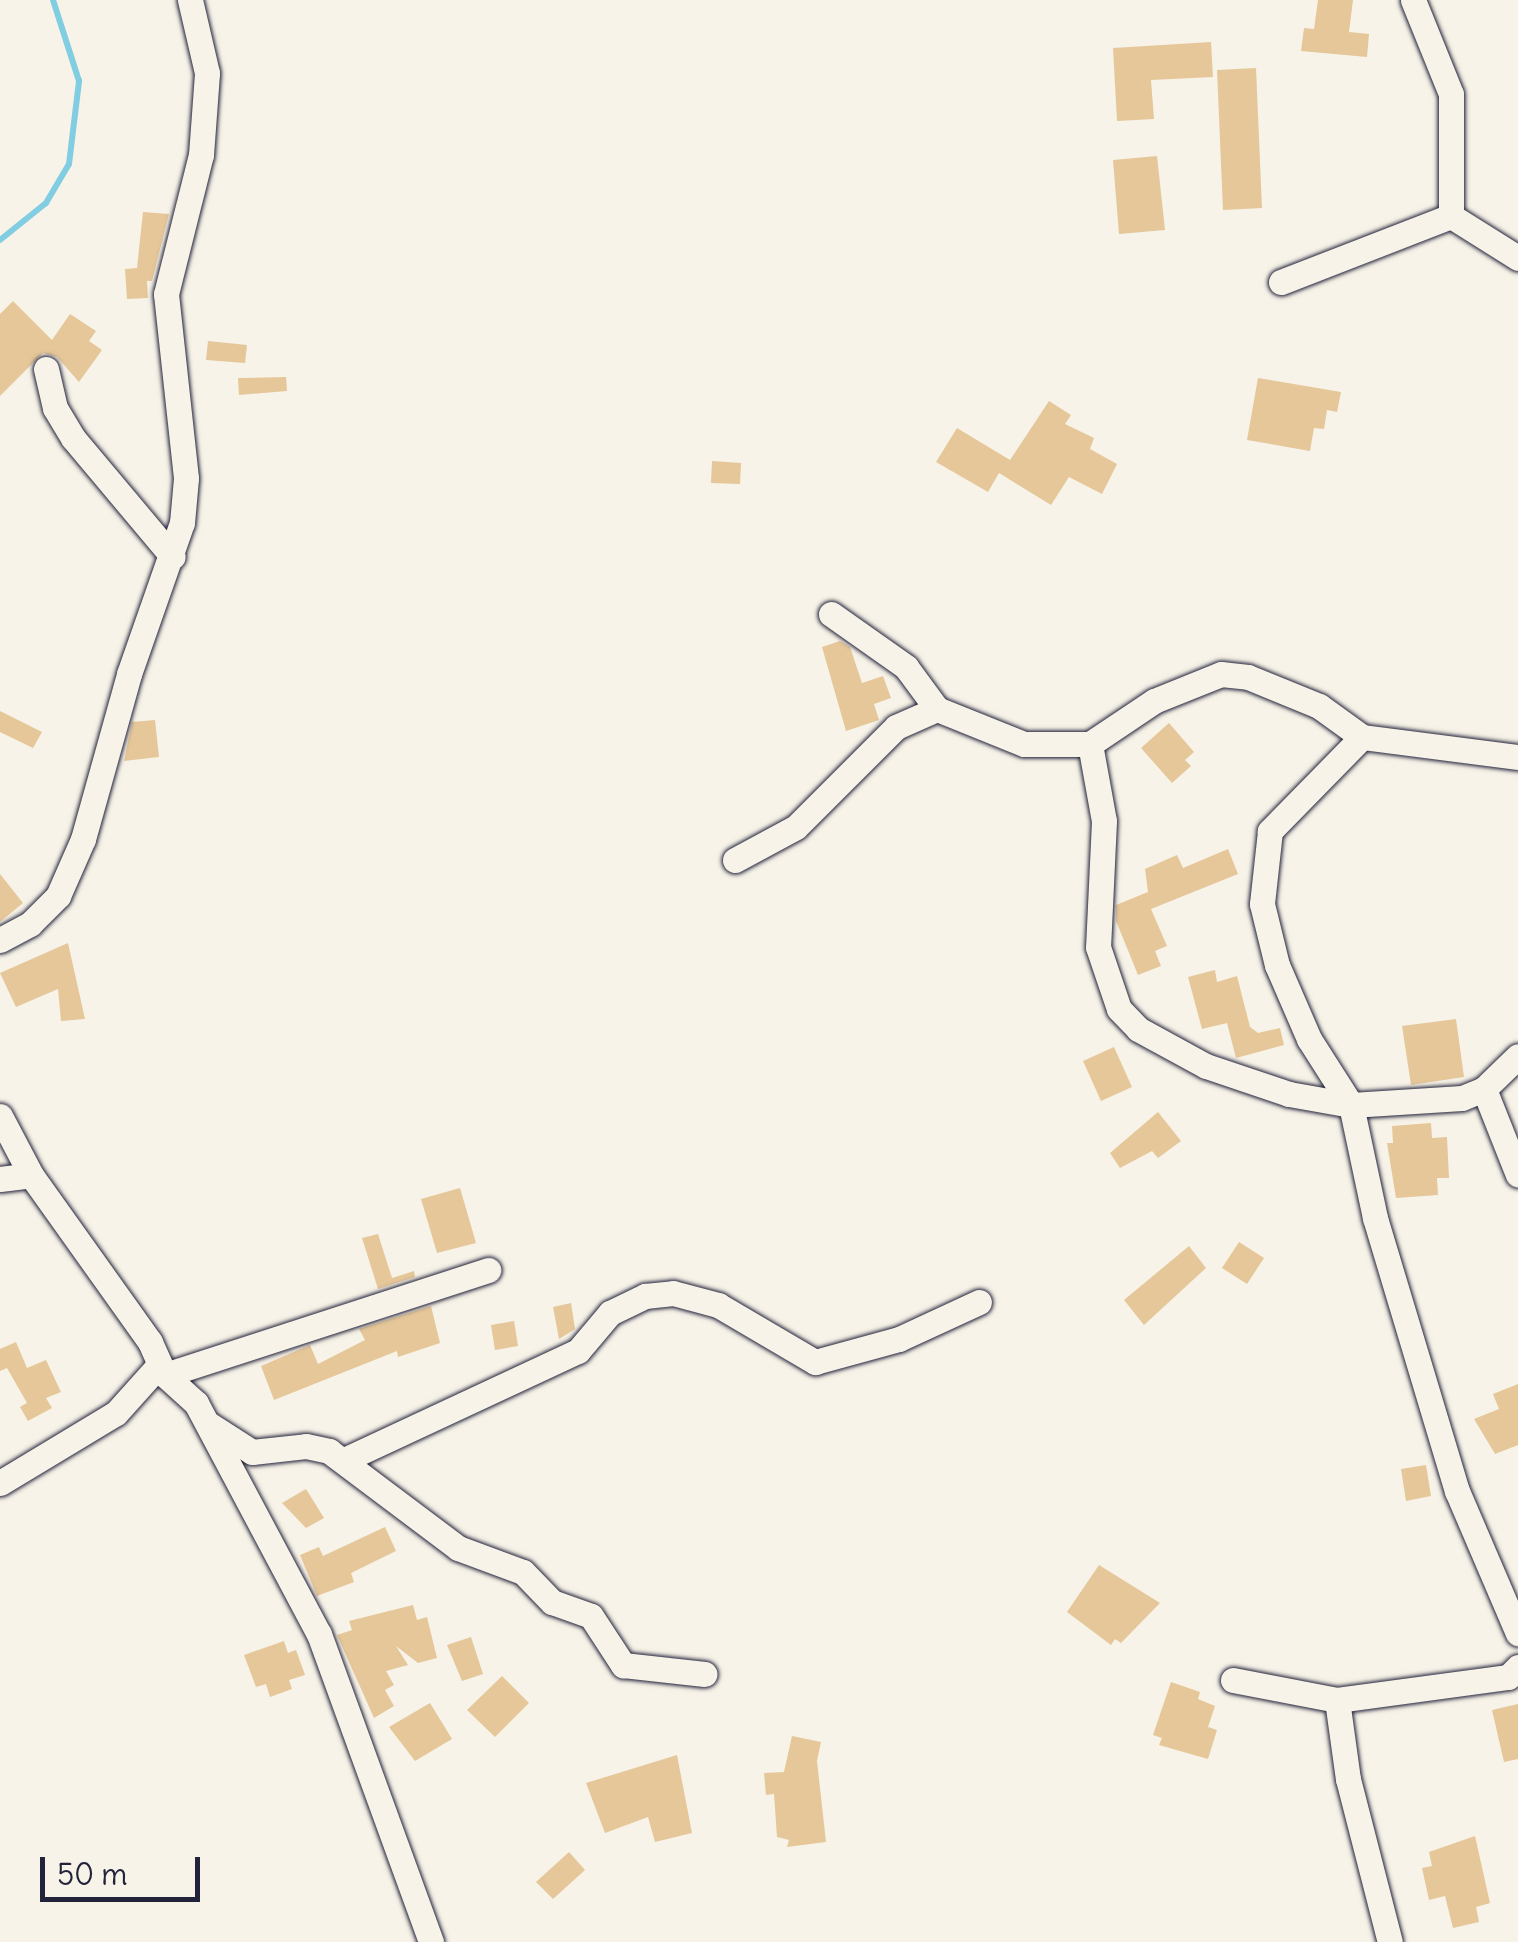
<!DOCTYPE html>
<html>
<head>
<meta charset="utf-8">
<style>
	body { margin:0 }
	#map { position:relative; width:1518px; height:1942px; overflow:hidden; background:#f7f3e8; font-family:Delius,sans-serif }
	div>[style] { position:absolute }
	.stream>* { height:6px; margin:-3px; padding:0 3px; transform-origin:3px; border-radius:3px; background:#81cde1 }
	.building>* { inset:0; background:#e5c799 }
	.roads { filter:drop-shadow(0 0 2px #22223b) drop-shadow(0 0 2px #22223b) }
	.minor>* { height:25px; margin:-12.5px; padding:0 12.5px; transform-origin:12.5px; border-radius:12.5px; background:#f7f3e8 }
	span { translate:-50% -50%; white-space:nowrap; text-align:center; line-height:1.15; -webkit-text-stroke:8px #f7f3e8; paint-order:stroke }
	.scale { position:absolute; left:40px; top:1857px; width:160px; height:45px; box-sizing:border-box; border:5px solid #22223b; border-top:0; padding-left:12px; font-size:30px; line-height:35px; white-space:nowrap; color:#22223b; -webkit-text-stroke:8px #f7f3e8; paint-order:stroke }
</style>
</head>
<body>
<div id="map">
	<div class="stream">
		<i style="left:0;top:240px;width:59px;rotate:-38.8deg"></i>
		<i style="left:46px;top:203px;width:45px;rotate:-59.5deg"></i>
		<i style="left:69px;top:164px;width:84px;rotate:-83.1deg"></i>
		<i style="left:79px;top:81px;width:85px;rotate:-107.8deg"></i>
	</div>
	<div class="building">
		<i style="clip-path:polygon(1318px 0,1353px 0,1349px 32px,1369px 34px,1367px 57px,1301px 51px,1304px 28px,1314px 29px)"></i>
		<i style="clip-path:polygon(1211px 42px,1213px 77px,1151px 80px,1154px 119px,1117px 121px,1113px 48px)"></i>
		<i style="clip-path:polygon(1256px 68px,1262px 208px,1223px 210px,1217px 70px)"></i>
		<i style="clip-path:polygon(1157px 156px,1165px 230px,1119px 234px,1113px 160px)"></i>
		<i style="clip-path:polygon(143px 212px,169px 214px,152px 281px,147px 281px,148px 298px,127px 299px,125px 269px,137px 268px)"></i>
		<i style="clip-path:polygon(13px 301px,52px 340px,70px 314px,96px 331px,89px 341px,102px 350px,79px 382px,57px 357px,43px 353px,0 396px,0 314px)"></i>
		<i style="clip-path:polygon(208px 341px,247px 345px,245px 363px,206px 360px)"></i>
		<i style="clip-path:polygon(286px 377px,287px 391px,239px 395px,238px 378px)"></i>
		<i style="clip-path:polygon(1258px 378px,1341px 392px,1337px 412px,1327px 410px,1324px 429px,1314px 428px,1310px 451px,1247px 440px)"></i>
		<i style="clip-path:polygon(1049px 401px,1071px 415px,1065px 424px,1094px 438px,1090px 449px,1117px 464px,1102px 494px,1069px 477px,1051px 505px,999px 473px,988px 492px,936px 462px,957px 428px,1010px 460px)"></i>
		<i style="clip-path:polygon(712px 461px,741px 463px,740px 484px,711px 483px)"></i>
		<i style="clip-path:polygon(840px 641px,850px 647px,862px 683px,883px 676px,891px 698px,874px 704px,879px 720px,846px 731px,822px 647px)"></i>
		<i style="clip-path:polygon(0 711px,42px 732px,33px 748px,0 732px)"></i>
		<i style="clip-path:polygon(155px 720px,159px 757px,124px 761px,132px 722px)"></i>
		<i style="clip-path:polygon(1169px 723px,1194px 752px,1185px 760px,1191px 766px,1172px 783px,1141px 748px)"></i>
		<i style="clip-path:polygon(1228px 849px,1238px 874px,1151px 909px,1167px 946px,1155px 951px,1161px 966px,1138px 975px,1116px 921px,1116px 905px,1148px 892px,1145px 869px,1177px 855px,1183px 868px)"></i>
		<i style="clip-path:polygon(0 874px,23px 903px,0 922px)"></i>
		<i style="clip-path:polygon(68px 943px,85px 1019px,61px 1021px,58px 989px,16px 1007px,0 973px)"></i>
		<i style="clip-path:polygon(1215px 970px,1217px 982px,1237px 976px,1250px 1027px,1258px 1033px,1280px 1028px,1284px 1045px,1236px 1058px,1227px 1023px,1202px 1029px,1188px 977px)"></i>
		<i style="clip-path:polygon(1456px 1019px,1464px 1077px,1411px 1085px,1402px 1026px)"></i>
		<i style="clip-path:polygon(1114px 1047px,1132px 1087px,1101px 1101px,1083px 1061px)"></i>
		<i style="clip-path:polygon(1158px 1112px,1181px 1141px,1158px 1158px,1152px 1151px,1120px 1168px,1110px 1153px)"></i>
		<i style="clip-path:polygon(1431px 1123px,1432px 1138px,1447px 1137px,1449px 1178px,1437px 1178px,1438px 1195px,1396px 1198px,1387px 1143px,1393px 1143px,1392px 1126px)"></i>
		<i style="clip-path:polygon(460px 1188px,476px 1243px,437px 1253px,421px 1199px)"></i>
		<i style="clip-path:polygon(378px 1234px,392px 1278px,414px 1271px,415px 1277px,378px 1289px,362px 1238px)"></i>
		<i style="clip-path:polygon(1239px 1242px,1264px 1258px,1247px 1284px,1222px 1268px)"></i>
		<i style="clip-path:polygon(1189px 1246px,1206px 1268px,1144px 1325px,1124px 1300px)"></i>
		<i style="clip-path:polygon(571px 1303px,575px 1329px,559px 1339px,553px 1307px)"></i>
		<i style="clip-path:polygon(431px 1306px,440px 1343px,398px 1357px,397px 1351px,274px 1400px,261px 1366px,310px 1345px,318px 1364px,365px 1340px,359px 1329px)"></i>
		<i style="clip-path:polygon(514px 1321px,518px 1346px,495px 1350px,491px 1325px)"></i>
		<i style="clip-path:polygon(16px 1342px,27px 1368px,46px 1360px,61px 1392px,46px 1398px,52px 1408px,28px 1421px,20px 1407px,27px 1403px,7px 1368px,0 1371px,0 1349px)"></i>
		<i style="clip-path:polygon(1518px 1384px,1518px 1445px,1495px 1454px,1474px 1419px,1499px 1409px,1493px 1394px)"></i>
		<i style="clip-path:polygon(1426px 1465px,1431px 1496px,1406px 1501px,1401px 1469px)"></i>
		<i style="clip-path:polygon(306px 1489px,324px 1518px,306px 1528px,282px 1503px)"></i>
		<i style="clip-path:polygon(385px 1527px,396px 1551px,351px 1573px,354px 1582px,317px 1596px,300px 1555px,319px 1547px,323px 1556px)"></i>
		<i style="clip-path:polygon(1099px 1565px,1160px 1603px,1121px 1643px,1115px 1639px,1111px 1645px,1067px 1612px)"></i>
		<i style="clip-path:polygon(413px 1605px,417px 1620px,427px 1617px,437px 1658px,418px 1663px,396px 1646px,408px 1665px,386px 1671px,394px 1685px,385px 1690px,394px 1706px,374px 1718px,337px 1635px,352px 1630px,349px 1621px)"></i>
		<i style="clip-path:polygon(471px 1637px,483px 1674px,462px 1681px,447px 1645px)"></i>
		<i style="clip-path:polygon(284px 1641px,288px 1653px,296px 1650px,305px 1675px,289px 1680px,292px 1689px,270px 1697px,266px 1684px,256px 1687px,244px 1655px)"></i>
		<i style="clip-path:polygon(502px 1676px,529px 1703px,495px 1737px,467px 1710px)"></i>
		<i style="clip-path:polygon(1171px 1682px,1200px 1692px,1198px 1699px,1215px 1706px,1208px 1727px,1217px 1730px,1208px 1759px,1159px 1745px,1162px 1738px,1153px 1735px)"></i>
		<i style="clip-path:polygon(430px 1703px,452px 1739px,415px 1761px,389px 1727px)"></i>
		<i style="clip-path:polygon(1518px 1704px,1518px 1759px,1504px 1762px,1492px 1710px)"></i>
		<i style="clip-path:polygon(792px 1736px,821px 1742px,817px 1761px,826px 1842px,787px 1847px,789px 1840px,777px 1837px,774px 1794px,766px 1795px,764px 1773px,784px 1772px)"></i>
		<i style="clip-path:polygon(677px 1755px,692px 1833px,655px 1842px,648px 1817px,605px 1833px,586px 1783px)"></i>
		<i style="clip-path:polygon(1475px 1836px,1490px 1903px,1476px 1907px,1479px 1922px,1453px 1928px,1445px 1896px,1429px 1900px,1422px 1868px,1432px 1866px,1429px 1852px)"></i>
		<i style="clip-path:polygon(569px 1852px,585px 1870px,553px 1899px,536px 1882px)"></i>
	</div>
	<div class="roads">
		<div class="minor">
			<i style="left:1413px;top:0;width:101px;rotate:68deg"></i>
			<i style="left:1451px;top:94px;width:122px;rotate:90deg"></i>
			<i style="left:1451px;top:216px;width:79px;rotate:32.1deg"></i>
			<i style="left:1281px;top:282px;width:182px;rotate:-21.2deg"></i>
			<i style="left:46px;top:369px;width:40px;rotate:77deg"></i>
			<i style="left:55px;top:408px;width:35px;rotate:59deg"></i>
			<i style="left:73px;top:438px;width:155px;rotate:50deg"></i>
			<i style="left:831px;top:614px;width:92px;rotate:35.2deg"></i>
			<i style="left:906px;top:667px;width:52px;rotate:53.6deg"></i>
			<i style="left:1362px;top:737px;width:132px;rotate:134.4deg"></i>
			<i style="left:1270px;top:831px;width:73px;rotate:96.3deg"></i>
			<i style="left:1262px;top:904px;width:63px;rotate:76.2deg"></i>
			<i style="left:1277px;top:965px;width:81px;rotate:66.6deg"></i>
			<i style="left:1309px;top:1039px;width:78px;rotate:57.5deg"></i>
			<i style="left:1351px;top:1105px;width:116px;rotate:78deg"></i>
			<i style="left:1375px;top:1218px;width:285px;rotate:73.3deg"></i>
			<i style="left:1457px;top:1491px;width:155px;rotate:66.8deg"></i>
			<i style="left:1090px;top:744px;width:78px;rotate:79.7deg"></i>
			<i style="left:1104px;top:821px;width:126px;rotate:92.7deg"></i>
			<i style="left:1098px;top:947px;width:65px;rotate:71.3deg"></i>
			<i style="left:1119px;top:1009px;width:28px;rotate:46deg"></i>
			<i style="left:1138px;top:1029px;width:77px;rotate:28.6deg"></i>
			<i style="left:1206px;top:1066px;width:88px;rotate:18.6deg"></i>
			<i style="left:1289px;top:1094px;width:63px;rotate:10.1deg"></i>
			<i style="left:1351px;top:1105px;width:111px;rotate:-3.6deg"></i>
			<i style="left:1462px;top:1098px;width:24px;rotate:-22deg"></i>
			<i style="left:1484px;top:1089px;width:47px;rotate:-44.1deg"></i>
			<i style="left:735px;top:860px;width:69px;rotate:-28.4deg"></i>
			<i style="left:796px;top:827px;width:141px;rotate:-45deg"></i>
			<i style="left:896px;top:727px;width:45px;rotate:-23.7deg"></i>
			<i style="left:937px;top:709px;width:94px;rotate:21.9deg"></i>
			<i style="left:1024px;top:744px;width:66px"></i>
			<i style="left:1090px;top:744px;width:77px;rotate:-33.9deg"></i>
			<i style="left:1154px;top:701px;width:72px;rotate:-21.9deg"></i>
			<i style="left:1221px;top:674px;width:27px;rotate:6deg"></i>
			<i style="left:1248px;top:677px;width:77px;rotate:22.2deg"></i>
			<i style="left:1319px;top:706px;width:53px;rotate:35.8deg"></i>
			<i style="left:1362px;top:737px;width:157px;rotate:7.3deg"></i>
			<i style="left:0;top:940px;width:34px;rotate:-28deg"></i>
			<i style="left:30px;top:924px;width:40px;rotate:-45deg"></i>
			<i style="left:58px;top:896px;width:62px;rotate:-66.3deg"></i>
			<i style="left:83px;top:839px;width:171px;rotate:-74.4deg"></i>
			<i style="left:129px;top:674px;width:160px;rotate:-70.7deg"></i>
			<i style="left:182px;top:523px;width:45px;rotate:-84.9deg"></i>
			<i style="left:186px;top:478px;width:185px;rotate:-96.2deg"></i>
			<i style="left:166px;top:294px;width:143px;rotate:-75.9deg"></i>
			<i style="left:201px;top:155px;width:82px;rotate:-85.8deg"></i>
			<i style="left:207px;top:73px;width:75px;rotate:-103.1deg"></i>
			<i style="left:1484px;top:1089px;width:92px;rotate:68.4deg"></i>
			<i style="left:0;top:1116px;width:67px;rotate:62.3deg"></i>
			<i style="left:31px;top:1175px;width:205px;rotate:54.5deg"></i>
			<i style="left:150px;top:1342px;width:36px;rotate:66deg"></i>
			<i style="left:165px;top:1375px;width:42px;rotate:42.1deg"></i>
			<i style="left:196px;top:1403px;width:262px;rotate:62deg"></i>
			<i style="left:319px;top:1634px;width:328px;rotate:70deg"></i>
			<i style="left:0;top:1179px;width:31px;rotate:-7deg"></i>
			<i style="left:165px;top:1375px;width:340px;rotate:-18deg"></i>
			<i style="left:210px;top:1425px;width:50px;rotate:32.7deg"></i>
			<i style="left:252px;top:1452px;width:54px;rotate:-6.3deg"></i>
			<i style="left:306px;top:1446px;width:24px;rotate:12deg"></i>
			<i style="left:329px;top:1451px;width:161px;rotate:36.9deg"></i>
			<i style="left:458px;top:1548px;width:69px;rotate:20.3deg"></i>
			<i style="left:523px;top:1572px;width:42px;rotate:46deg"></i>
			<i style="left:552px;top:1602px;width:41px;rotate:19.7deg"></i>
			<i style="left:591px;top:1616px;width:59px;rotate:56.9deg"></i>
			<i style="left:623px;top:1665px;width:82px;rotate:6.3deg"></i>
			<i style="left:344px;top:1460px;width:258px;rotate:-25deg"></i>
			<i style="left:578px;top:1351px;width:50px;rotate:-49.9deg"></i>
			<i style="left:610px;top:1313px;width:39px;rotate:-26deg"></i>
			<i style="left:645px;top:1296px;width:28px;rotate:-6deg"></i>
			<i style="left:673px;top:1293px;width:47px;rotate:14.9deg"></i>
			<i style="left:718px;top:1305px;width:113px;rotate:30.4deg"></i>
			<i style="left:815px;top:1362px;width:87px;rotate:-15.3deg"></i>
			<i style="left:899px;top:1339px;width:88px;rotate:-24.8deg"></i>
			<i style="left:0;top:1483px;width:135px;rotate:-31.1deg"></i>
			<i style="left:116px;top:1413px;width:64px;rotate:-48.1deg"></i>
			<i style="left:1233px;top:1680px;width:106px;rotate:10.9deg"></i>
			<i style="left:1337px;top:1700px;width:173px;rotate:-7.7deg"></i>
			<i style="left:1508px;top:1677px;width:14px;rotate:-45deg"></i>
			<i style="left:1337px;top:1700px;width:80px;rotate:82.1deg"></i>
			<i style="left:1348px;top:1779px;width:168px;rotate:75.6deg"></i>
		</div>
	</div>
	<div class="scale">50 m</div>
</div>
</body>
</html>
